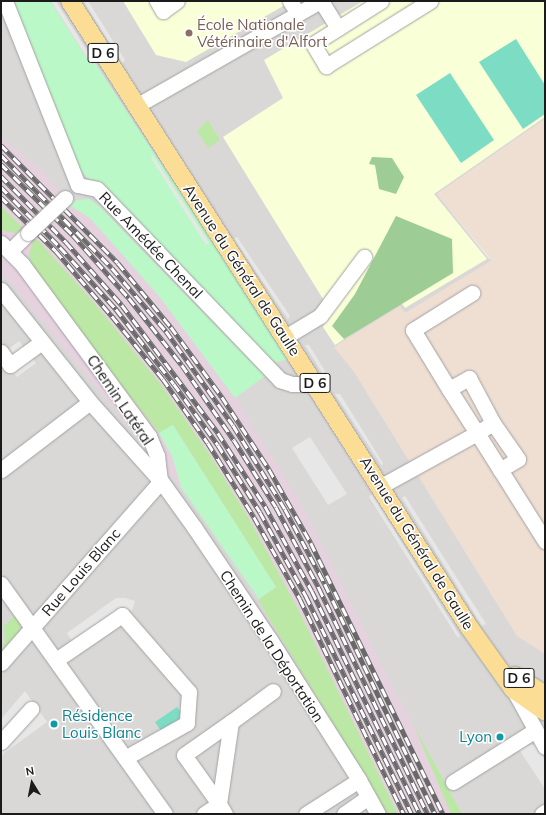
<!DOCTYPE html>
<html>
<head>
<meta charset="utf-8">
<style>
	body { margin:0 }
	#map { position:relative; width:546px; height:815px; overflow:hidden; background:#eceae0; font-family:Mulish,sans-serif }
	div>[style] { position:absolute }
	.residential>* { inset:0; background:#d9d8d7 }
	.industrial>* { inset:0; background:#e6d2df }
	.education>* { inset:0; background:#f9ffd6 }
	.military>* { inset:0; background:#efded2 }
	.grass>* { inset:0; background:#bce8a5 }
	.forest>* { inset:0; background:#9dcc94 }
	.park>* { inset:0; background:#bbf8c8 }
	.pitch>* { inset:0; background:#7ddcc4 }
	.parking>* { inset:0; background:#e7e7e7 }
	.roads { filter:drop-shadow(0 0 1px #a2a2a2) drop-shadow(0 0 1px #a2a2a2) }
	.minor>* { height:15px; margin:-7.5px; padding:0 7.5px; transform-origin:7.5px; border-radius:7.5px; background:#fff }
	.major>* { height:18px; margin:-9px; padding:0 9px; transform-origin:9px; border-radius:9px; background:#fbdd96 }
	.rail>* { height:4.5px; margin-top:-2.25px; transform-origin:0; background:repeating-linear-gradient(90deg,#fff 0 9px,#696969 0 18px); box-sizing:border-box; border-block:1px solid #696969 }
	.bridges { filter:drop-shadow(0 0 1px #a2a2a2) drop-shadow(0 0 1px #a2a2a2) }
	.minor-bridge>* { height:15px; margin:-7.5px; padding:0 7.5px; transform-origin:7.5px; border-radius:7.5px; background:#fff }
	.dots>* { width:11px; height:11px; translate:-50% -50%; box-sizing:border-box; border:2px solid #fff; border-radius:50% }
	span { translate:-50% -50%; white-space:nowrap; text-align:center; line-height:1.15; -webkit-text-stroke:3px #fff; paint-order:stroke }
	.shield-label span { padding:1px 3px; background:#fff; border:1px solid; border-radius:3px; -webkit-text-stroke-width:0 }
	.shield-label { font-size:14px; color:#1b1b1b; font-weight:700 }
	.education-label { font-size:15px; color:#785e54 }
	.left { translate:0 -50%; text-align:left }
	.street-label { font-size:15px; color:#1b1b1b }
	.culture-label { font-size:15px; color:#0d838f }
	.right { translate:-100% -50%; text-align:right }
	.frame { position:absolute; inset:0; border:2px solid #1b1b1b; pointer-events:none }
	.north { position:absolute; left:12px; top:763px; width:40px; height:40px; -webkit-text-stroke:3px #fff; paint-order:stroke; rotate:350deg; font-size:11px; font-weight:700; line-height:16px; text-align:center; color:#1b1b1b }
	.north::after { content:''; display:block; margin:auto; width:14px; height:18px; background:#1b1b1b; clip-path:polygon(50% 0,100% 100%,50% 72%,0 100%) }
</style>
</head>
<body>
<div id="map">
	<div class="residential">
		<i style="clip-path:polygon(1px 1px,545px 1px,545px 119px,437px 194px,488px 258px,545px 288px,545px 814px,1px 814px)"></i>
	</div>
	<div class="industrial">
		<i style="clip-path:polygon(1px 137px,42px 171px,69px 205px,90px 218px,159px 296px,235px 398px,300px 502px,398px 697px,462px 814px,388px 814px,216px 530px,1px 272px)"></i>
	</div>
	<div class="education">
		<i style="clip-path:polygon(123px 1px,292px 1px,186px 62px,156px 55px)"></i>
		<i style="clip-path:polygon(363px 1px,545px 1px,545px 117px,434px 194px,487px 259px,405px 308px,401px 302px,335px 345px,323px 327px,331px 312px,223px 137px,283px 98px,264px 60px)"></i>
	</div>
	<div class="military">
		<i style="clip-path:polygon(545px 119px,545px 654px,517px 636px,354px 372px,334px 347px,400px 306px,405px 313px,492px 260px,437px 194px)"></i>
	</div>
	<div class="grass">
		<i style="clip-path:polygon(208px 120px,220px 140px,208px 148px,197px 131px)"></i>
		<i style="clip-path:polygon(1px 206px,23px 228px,15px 233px,1px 230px)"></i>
		<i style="clip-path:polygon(34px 239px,38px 240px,96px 305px,162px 386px,210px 455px,251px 522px,299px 611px,398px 814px,388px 814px,258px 600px,276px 587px,173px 425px,159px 433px,157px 430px,31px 272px,29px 253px)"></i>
		<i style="clip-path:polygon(16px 614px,21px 623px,20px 632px,2px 650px,5px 641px,4px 626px)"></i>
		<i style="clip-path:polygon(413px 724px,462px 814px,451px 814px)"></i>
	</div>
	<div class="forest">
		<i style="clip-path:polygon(372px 157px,392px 158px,404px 177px,396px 194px,379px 189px,375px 165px,369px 164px)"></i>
		<i style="clip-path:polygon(396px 216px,452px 239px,453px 273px,344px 339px,332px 326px,355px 294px)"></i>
	</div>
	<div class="park">
		<i style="clip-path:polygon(11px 1px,50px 1px,91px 65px,95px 63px,290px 359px,273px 363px,75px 165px)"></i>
		<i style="clip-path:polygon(89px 199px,99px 206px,265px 376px,235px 398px,159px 296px,90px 218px,69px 205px,77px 200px)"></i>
		<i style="clip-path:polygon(173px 425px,276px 587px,259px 599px,181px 487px,172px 456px,159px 433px)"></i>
	</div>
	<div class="pitch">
		<i style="clip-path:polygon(516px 39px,545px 85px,545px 114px,523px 129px,479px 62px)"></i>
		<i style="clip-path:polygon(450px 73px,494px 140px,461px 163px,416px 95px)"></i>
		<i style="clip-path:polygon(177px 707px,185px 717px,162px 732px,155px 722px)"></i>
	</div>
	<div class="parking">
		<i style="clip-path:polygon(51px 1px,56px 1px,94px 62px,91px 64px)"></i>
		<i style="clip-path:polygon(83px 1px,88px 1px,125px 60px,122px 63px)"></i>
		<i style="clip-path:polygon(153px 156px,209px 243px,206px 245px,151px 158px)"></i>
		<i style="clip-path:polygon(237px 237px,290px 316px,288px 319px,234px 239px)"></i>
		<i style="clip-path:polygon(19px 341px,36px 363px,17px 377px,1px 355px)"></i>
		<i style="clip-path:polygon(305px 345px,309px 345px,325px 371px,323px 374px)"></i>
		<i style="clip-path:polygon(335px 394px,340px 394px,383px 463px,382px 466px)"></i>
		<i style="clip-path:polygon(310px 437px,347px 494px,328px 505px,292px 448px)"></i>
		<i style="clip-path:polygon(372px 494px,460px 636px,458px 638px,369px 497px)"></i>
		<i style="clip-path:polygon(405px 496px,486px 624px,482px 626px,402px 498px)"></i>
		<i style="clip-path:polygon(116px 598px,125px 598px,135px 601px,132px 611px,122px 607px,72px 641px,67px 633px)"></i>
		<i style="clip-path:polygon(25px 691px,47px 722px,3px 754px,1px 758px,1px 719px)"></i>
		<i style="clip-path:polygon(529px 745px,535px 745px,545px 760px,545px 789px,520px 751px)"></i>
	</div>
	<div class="roads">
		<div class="minor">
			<i style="left:5px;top:1px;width:198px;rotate:68.4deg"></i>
			<i style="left:157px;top:1px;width:12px;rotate:59deg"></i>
			<i style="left:163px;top:11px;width:17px;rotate:-36deg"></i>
			<i style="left:290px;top:1px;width:15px;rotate:58deg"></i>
			<i style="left:321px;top:1px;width:32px;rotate:58deg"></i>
			<i style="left:381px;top:1px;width:80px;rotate:147.7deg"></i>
			<i style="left:313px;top:44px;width:26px;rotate:59deg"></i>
			<i style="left:326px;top:66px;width:123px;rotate:-32deg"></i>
			<i style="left:136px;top:106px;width:212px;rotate:-29.7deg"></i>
			<i style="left:78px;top:185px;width:19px;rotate:12deg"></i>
			<i style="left:97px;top:189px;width:265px;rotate:46.2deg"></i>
			<i style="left:280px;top:380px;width:13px;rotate:18deg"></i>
			<i style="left:292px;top:384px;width:24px"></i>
			<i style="left:1px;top:243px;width:30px;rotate:45deg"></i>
			<i style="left:22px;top:264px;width:214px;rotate:53.6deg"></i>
			<i style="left:149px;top:436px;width:22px;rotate:68deg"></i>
			<i style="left:157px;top:456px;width:24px;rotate:83deg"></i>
			<i style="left:10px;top:251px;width:25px;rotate:-45deg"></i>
			<i style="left:1px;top:290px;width:143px;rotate:51.5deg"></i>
			<i style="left:90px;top:402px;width:106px;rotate:48.1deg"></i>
			<i style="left:161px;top:481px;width:57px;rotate:54.3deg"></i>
			<i style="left:194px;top:527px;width:134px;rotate:56deg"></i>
			<i style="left:269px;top:638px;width:168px;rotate:57.6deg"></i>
			<i style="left:359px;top:780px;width:39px;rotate:61deg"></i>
			<i style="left:285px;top:337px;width:41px;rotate:-31deg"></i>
			<i style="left:320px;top:316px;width:74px;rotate:-53.3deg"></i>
			<i style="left:1px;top:352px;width:16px;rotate:55deg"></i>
			<i style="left:10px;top:365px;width:39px;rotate:-36deg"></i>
			<i style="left:449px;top:389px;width:23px;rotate:-29deg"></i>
			<i style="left:469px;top:378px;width:51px;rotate:61.9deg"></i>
			<i style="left:493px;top:423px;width:19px;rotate:148deg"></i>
			<i style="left:477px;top:433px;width:52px;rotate:-122.5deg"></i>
			<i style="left:449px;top:389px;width:69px;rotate:-121.4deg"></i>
			<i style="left:413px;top:330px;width:70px;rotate:-32.1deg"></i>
			<i style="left:493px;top:423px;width:44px;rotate:55.2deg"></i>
			<i style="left:518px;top:459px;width:21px;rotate:149deg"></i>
			<i style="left:1px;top:470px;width:112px;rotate:-37.4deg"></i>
			<i style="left:381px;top:486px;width:110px;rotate:-28.9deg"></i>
			<i style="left:477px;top:433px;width:128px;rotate:57.8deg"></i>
			<i style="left:1px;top:584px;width:282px;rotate:54.5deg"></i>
			<i style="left:56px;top:660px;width:80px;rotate:-34.3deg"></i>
			<i style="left:122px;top:615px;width:102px;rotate:49deg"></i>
			<i style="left:189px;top:692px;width:31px;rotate:94deg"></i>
			<i style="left:187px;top:723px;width:71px;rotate:150.6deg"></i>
			<i style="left:1px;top:663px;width:242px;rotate:-48.7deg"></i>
			<i style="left:513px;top:689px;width:66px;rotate:61.1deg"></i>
			<i style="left:1px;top:742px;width:45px;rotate:-47.7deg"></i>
			<i style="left:453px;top:782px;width:96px;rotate:-32.2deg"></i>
			<i style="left:219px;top:804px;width:83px;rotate:-81.7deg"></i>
			<i style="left:231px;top:722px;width:52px;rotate:-36.4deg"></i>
			<i style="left:219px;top:804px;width:60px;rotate:-125.5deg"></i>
			<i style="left:184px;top:755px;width:57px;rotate:-35.1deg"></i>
			<i style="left:204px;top:814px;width:18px;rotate:-34deg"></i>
			<i style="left:219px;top:804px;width:12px;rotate:59deg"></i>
			<i style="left:306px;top:814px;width:63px;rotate:-32.7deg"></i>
			<i style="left:344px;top:814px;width:29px;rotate:-35deg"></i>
			<i style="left:542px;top:814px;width:4px;rotate:-34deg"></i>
		</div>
		<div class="major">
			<i style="left:70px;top:1px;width:742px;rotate:57.49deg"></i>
			<i style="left:469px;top:627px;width:76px;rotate:54.6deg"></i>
			<i style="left:513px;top:689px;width:39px;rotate:35deg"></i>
			<i style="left:515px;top:676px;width:36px;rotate:32deg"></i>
		</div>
	</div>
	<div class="rail">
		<i style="left:1px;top:145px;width:166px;rotate:45.2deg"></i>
		<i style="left:118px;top:263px;width:83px;rotate:50.4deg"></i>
		<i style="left:171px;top:327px;width:87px;rotate:53.9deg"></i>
		<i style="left:222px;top:397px;width:86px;rotate:56.9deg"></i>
		<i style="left:269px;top:469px;width:85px;rotate:60.4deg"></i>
		<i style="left:311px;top:543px;width:301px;rotate:64deg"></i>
		<i style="left:1px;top:155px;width:158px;rotate:45.5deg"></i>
		<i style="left:112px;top:268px;width:83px;rotate:49.4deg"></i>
		<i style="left:166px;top:331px;width:115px;rotate:54.5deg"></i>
		<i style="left:233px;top:425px;width:99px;rotate:58.2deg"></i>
		<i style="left:285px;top:509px;width:85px;rotate:61.9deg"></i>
		<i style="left:325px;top:584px;width:255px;rotate:64.4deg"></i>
		<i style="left:1px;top:164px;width:101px;rotate:44.6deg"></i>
		<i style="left:73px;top:235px;width:84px;rotate:48.4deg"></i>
		<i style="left:129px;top:298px;width:85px;rotate:51.7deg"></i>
		<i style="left:182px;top:365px;width:91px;rotate:55.3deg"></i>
		<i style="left:234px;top:440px;width:79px;rotate:57.9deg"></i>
		<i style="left:276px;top:507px;width:92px;rotate:62deg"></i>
		<i style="left:319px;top:588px;width:251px;rotate:64.3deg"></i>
		<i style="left:1px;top:176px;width:93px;rotate:45.4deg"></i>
		<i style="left:66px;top:242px;width:84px;rotate:48.4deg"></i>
		<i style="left:122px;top:305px;width:160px;rotate:53.1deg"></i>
		<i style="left:218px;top:433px;width:87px;rotate:57.2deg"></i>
		<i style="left:265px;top:506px;width:97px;rotate:61.1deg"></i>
		<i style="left:312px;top:591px;width:248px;rotate:64.2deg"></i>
		<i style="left:1px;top:187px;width:84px;rotate:45.5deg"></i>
		<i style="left:60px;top:247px;width:84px;rotate:47.9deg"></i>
		<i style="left:116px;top:309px;width:95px;rotate:52.3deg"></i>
		<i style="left:174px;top:384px;width:75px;rotate:54.2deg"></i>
		<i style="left:218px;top:445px;width:79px;rotate:57.9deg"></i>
		<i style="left:260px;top:512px;width:96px;rotate:61.3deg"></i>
		<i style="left:306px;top:596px;width:242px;rotate:64.1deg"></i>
		<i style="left:1px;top:197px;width:77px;rotate:44.5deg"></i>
		<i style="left:56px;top:251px;width:86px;rotate:49.3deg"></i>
		<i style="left:112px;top:316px;width:81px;rotate:51deg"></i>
		<i style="left:163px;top:379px;width:78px;rotate:54.9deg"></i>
		<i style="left:208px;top:443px;width:87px;rotate:58.1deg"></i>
		<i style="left:254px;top:517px;width:94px;rotate:60.7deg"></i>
		<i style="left:300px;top:599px;width:239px;rotate:64.2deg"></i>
	</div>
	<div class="bridges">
		<div class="minor-bridge">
			<i style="left:28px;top:233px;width:51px;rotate:-43.4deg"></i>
		</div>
	</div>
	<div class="dots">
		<i style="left:189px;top:33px;background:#8d6e63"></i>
		<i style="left:54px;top:724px;background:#0f9aa8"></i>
		<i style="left:500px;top:737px;background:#0f9aa8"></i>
	</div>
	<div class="shield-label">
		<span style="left:103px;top:53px">D 6</span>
		<span style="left:315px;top:383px">D 6</span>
		<span style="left:519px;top:678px">D 6</span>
	</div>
	<div class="education-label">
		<span class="left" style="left:197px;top:33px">École Nationale<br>Vétérinaire d'Alfort</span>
	</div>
	<div class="street-label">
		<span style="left:151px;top:245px;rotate:46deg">Rue Amédée Chenal</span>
		<span style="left:242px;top:270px;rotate:57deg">Avenue du Général de Gaulle</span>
		<span style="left:120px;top:400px;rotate:56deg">Chemin Latéral</span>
		<span style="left:417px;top:543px;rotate:58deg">Avenue du Général de Gaulle</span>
		<span style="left:81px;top:572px;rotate:-49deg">Rue Louis Blanc</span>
		<span style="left:272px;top:646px;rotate:57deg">Chemin de la Déportation</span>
	</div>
	<div class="culture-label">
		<span class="left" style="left:62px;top:724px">Résidence<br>Louis Blanc</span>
		<span class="right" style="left:492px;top:737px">Lyon</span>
	</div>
	<div class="frame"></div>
	<div class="north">N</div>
</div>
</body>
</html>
